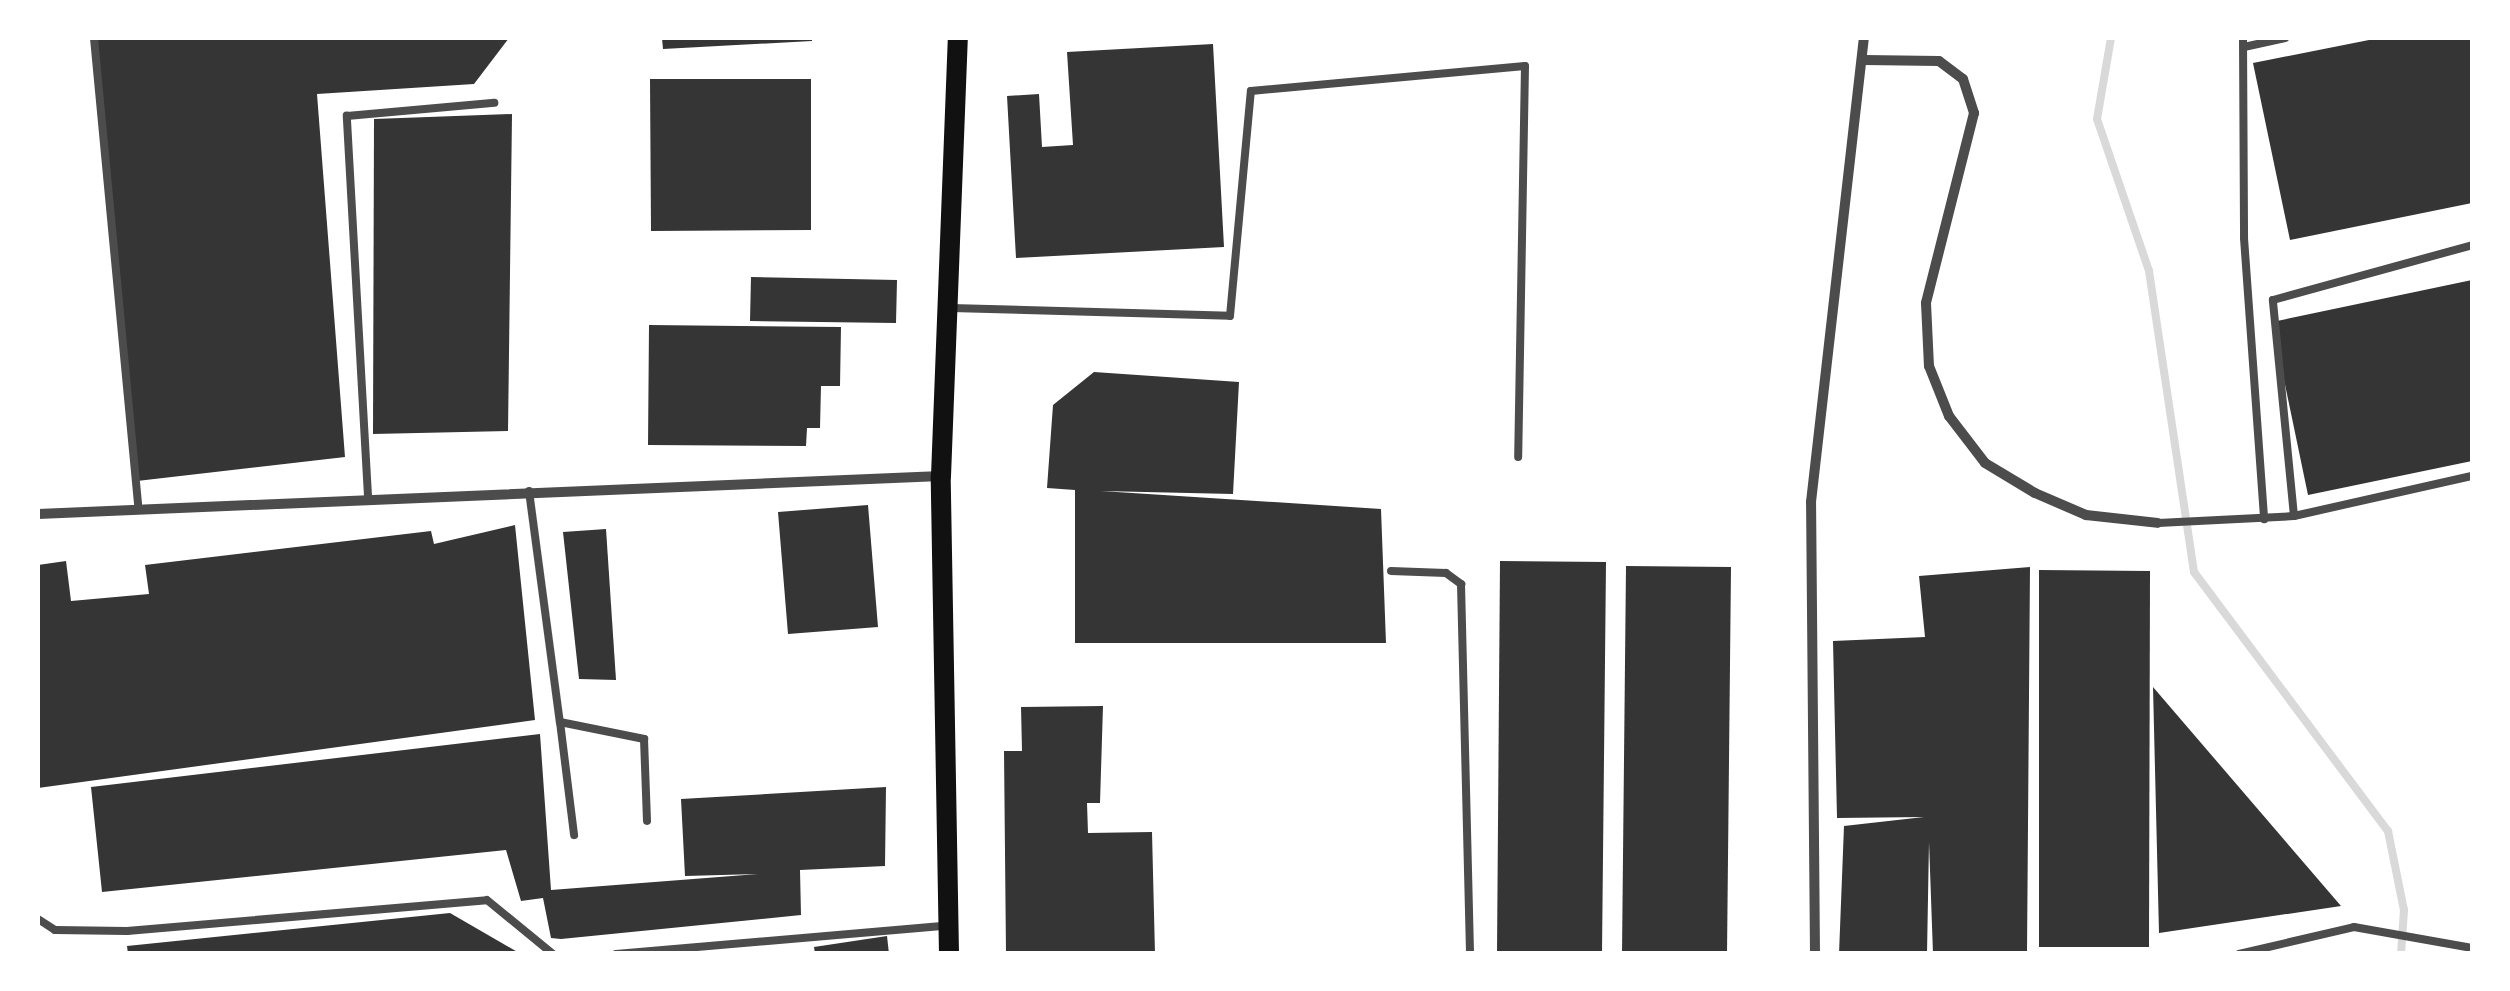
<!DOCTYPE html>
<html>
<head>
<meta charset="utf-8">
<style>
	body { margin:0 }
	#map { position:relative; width:2510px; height:991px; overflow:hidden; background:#fff; font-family:Montserrat,sans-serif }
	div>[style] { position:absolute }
	.stream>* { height:8px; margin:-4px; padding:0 4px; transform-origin:4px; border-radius:4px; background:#d9d9d9 }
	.building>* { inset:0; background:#353535 }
	.service>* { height:8px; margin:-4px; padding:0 4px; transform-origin:4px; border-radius:4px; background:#4c4c4c }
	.minor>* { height:10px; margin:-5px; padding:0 5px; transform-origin:5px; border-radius:5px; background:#4c4c4c }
	.secondary>* { height:20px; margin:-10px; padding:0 10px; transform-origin:10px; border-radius:10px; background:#111 }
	span { translate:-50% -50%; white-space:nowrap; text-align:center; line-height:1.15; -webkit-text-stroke:10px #fff; paint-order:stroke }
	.frame { position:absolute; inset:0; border:40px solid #fff; pointer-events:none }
</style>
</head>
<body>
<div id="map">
	<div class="stream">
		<i style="left:2111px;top:38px;width:82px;rotate:99.8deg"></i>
		<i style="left:2097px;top:119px;width:161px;rotate:71.1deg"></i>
		<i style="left:2149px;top:271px;width:304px;rotate:81.5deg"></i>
		<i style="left:2194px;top:572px;width:324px;rotate:53.2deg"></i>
		<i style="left:2388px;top:831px;width:81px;rotate:78.6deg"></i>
		<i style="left:2404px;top:910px;width:44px;rotate:93.9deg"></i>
	</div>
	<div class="building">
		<i style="clip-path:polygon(94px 38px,509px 38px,474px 84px,317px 94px,345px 457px,137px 481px)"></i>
		<i style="clip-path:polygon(662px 38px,812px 38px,812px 41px,663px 49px)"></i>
		<i style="clip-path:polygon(2379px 38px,2472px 38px,2472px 203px,2290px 240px,2253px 63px)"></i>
		<i style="clip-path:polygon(1213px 44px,1224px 247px,1016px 258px,1007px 96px,1039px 94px,1042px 147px,1073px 145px,1067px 52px)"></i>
		<i style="clip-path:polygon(650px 79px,811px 79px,811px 230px,651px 231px)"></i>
		<i style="clip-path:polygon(512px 114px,508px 431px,373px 434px,374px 119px)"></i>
		<i style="clip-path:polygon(751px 277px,897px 280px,896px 323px,750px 321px)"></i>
		<i style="clip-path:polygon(2472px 280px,2472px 461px,2308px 495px,2272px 322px)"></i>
		<i style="clip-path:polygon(649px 325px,841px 327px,840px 386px,821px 386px,820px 428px,807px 428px,806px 446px,648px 445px)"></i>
		<i style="clip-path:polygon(1094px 372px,1239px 382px,1233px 494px,1101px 491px,1381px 509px,1386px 643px,1075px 643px,1075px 490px,1047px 488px,1053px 405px)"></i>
		<i style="clip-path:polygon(868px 505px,878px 627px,788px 634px,778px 512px)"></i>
		<i style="clip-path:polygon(515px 525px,535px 720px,38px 788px,38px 565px,66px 561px,71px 601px,149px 594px,145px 565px,431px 531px,434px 544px)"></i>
		<i style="clip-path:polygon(606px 529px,616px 680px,579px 679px,563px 532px)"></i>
		<i style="clip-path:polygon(1500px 561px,1606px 562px,1602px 954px,1497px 954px)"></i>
		<i style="clip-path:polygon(1626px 566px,1731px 567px,1727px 954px,1622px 954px)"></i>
		<i style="clip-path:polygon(2030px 567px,2027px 954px,1933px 954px,1929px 842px,1927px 954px,1839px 954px,1844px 826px,1924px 817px,1837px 818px,1833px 641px,1925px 637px,1919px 576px)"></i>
		<i style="clip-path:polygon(2039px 570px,2150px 571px,2149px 947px,2039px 947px)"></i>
		<i style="clip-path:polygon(2153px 687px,2341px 906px,2159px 933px)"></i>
		<i style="clip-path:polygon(1103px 706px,1100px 803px,1087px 803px,1088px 833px,1152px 832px,1155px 954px,1006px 954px,1004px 751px,1022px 751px,1021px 707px)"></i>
		<i style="clip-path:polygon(540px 734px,551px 890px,758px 874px,685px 876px,681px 799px,886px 787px,885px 866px,800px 870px,801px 915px,561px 939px,551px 938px,543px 898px,521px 901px,506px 850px,102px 892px,91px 787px)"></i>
		<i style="clip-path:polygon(450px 913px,521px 954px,128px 954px,127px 946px)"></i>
		<i style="clip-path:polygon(887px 936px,889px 954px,815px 954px,814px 947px)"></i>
	</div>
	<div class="service">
		<i style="left:94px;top:38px;width:468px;rotate:84.6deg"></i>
		<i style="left:2243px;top:38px;width:200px;rotate:89.7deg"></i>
		<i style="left:2244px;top:238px;width:282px;rotate:85.9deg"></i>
		<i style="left:2244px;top:47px;width:42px;rotate:-12.4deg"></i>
		<i style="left:951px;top:308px;width:279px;rotate:1.6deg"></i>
		<i style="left:1230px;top:316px;width:226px;rotate:-84.7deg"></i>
		<i style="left:1251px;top:91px;width:275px;rotate:-5.2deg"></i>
		<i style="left:1525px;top:66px;width:391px;rotate:91deg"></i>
		<i style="left:529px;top:491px;width:233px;rotate:82.4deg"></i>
		<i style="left:560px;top:722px;width:86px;rotate:11.4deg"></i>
		<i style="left:644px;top:739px;width:82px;rotate:87.9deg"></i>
		<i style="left:368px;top:496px;width:381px;rotate:-93.2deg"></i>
		<i style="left:347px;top:116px;width:148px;rotate:-5.1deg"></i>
		<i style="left:2294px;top:516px;width:217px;rotate:-95.6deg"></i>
		<i style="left:2273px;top:300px;width:206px;rotate:-15.4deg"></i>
		<i style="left:2158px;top:523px;width:136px;rotate:-2.9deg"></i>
		<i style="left:2294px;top:516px;width:182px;rotate:-12.7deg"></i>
		<i style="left:1391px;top:571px;width:55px;rotate:2.1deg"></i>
		<i style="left:1446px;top:573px;width:19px;rotate:36deg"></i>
		<i style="left:1461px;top:584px;width:370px;rotate:88.6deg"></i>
		<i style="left:560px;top:722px;width:114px;rotate:82.9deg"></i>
		<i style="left:38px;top:919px;width:20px;rotate:33deg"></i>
		<i style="left:55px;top:930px;width:72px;rotate:0.8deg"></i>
		<i style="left:127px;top:931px;width:361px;rotate:-4.9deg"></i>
		<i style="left:487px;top:900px;width:85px;rotate:39.3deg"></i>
		<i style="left:616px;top:954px;width:330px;rotate:-4.9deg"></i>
		<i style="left:2239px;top:954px;width:118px;rotate:-13.2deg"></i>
		<i style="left:2354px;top:927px;width:120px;rotate:10.1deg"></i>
	</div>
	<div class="minor">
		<i style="left:1864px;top:60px;width:75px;rotate:0.8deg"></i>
		<i style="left:1939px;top:61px;width:30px;rotate:37deg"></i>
		<i style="left:1963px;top:79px;width:36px;rotate:72deg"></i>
		<i style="left:1974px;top:113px;width:196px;rotate:104.2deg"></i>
		<i style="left:1926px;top:303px;width:63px;rotate:87.3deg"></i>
		<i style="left:1929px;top:366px;width:54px;rotate:68.2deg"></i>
		<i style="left:1949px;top:416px;width:59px;rotate:52.5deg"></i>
		<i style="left:1985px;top:463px;width:58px;rotate:31deg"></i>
		<i style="left:2035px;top:493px;width:56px;rotate:23.3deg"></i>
		<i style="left:2086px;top:515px;width:72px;rotate:6.3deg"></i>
		<i style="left:38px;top:514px;width:904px;rotate:-2.41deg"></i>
		<i style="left:1815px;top:954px;width:452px;rotate:-90.5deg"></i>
		<i style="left:1811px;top:502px;width:467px;rotate:-83.5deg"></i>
	</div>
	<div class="secondary">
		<i style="left:949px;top:954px;width:478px;rotate:-91deg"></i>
		<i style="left:941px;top:476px;width:438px;rotate:-87.8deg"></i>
	</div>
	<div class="frame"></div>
</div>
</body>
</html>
